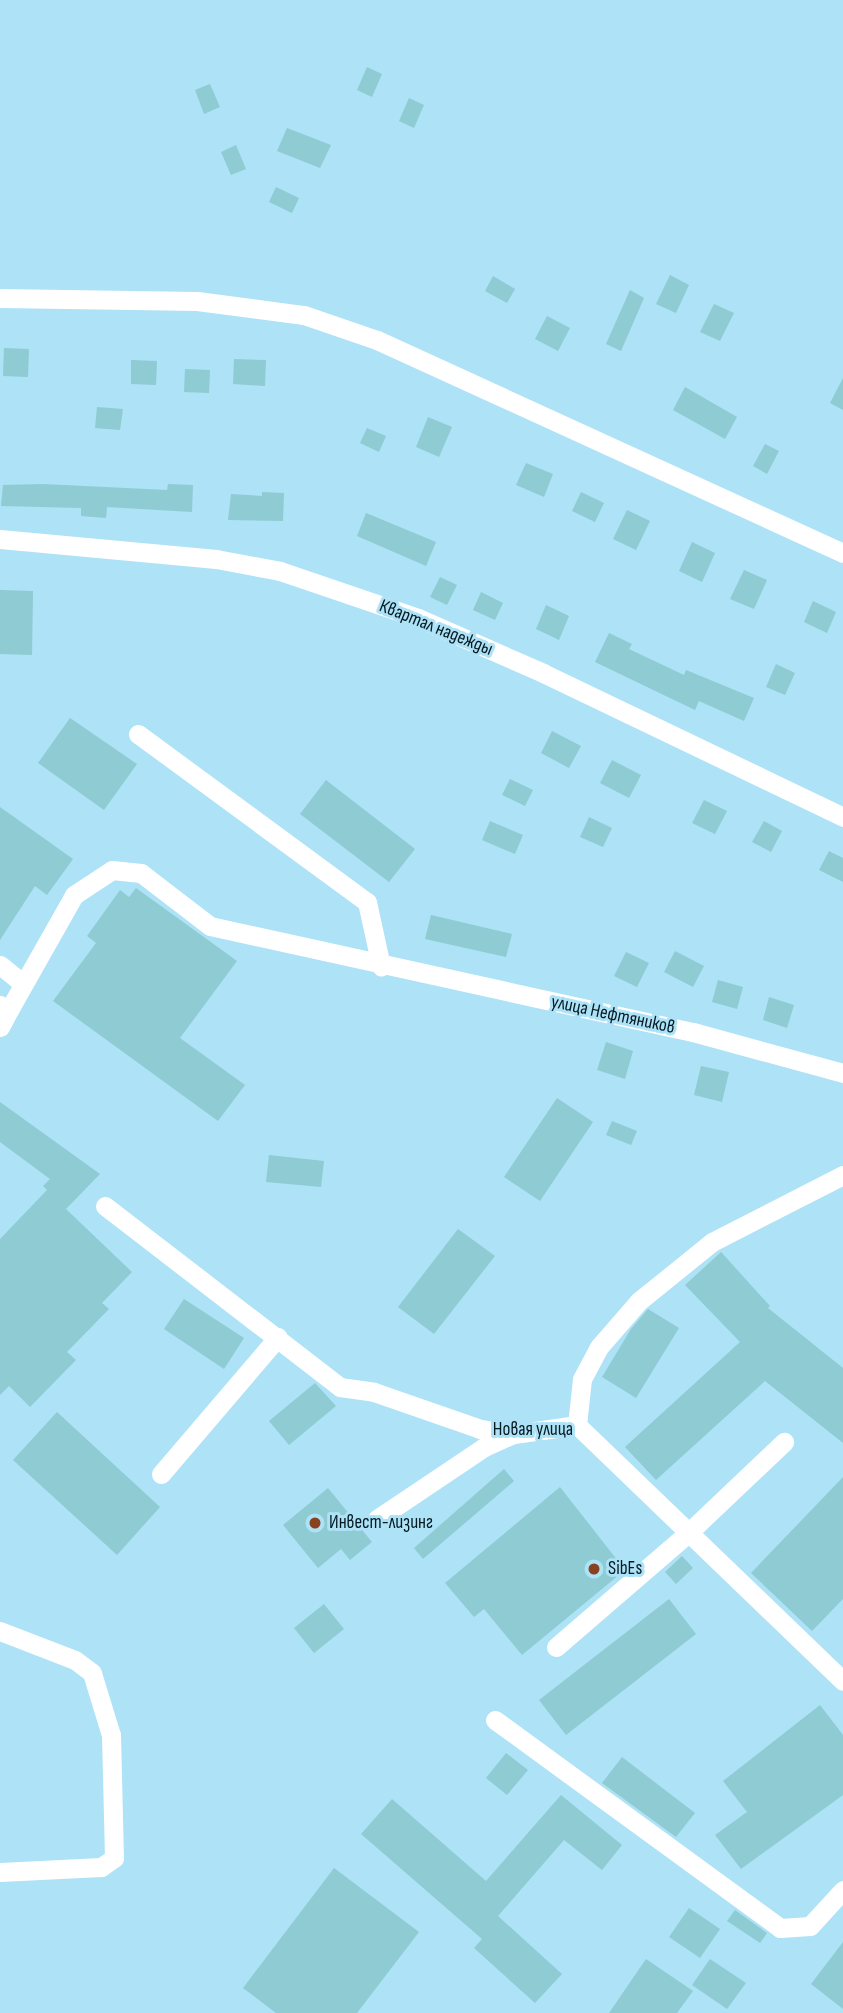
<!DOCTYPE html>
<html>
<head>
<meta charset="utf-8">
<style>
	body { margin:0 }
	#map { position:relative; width:843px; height:2013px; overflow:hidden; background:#ade2f7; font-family:"Sofia Sans Condensed",sans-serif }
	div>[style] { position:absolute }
	.building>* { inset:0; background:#8fcbd2 }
	.minor>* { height:19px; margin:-9.5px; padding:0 9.5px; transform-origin:9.5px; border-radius:9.5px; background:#fff }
	.dots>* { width:19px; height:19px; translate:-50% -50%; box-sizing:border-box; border:4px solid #ade2f7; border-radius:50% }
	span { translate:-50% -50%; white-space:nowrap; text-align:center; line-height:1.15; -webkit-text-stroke:6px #ade2f7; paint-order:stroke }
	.street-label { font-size:19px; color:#051a21 }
	.poi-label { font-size:19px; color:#051a21 }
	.left { translate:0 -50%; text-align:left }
</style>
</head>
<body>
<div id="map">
	<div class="building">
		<i style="clip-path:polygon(367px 67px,382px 74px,372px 97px,357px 90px)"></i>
		<i style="clip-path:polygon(210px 84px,220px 107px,204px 114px,195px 90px)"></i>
		<i style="clip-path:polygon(409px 98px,424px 105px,414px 128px,399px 121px)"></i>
		<i style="clip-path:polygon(287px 128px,331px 145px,320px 168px,277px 151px)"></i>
		<i style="clip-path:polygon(236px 145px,246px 169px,231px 175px,221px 152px)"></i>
		<i style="clip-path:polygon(276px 187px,299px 198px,292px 213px,269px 202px)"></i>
		<i style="clip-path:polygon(670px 275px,689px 285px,676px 313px,656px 304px)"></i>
		<i style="clip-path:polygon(493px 276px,515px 289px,507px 303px,485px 291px)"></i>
		<i style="clip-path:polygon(630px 290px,644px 298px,621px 351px,606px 344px)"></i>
		<i style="clip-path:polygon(714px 304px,734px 313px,720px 341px,700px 332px)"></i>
		<i style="clip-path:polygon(547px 316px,570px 328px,558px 351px,535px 339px)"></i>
		<i style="clip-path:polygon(4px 348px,29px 349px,28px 377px,3px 376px)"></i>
		<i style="clip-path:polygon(234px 359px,266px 360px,265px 386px,233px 384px)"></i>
		<i style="clip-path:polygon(131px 360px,157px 361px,156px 385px,131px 384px)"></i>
		<i style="clip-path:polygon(185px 369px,210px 370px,209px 393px,184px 392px)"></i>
		<i style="clip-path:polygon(843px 378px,843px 410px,830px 403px)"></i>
		<i style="clip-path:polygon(685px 387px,737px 417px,725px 439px,673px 410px)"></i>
		<i style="clip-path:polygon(97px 407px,123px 409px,120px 430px,95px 428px)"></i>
		<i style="clip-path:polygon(428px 417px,452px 427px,439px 457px,416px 447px)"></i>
		<i style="clip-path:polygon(367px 428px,386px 436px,379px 452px,360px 443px)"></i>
		<i style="clip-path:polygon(765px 444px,779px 451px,767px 474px,753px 466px)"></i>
		<i style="clip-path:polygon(526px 463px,553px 474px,544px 497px,516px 485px)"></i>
		<i style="clip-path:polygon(43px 484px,167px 490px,168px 484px,193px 485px,192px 512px,107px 507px,106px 518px,81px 516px,81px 508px,1px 506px,3px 485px)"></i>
		<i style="clip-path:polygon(262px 492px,284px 493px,283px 521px,228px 520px,231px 494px,262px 496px)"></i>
		<i style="clip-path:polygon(581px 492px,604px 503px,595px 522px,572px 511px)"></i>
		<i style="clip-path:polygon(627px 510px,650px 521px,636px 550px,613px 539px)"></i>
		<i style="clip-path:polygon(366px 513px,436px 542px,426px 566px,357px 536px)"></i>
		<i style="clip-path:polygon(692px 542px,715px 553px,702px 582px,679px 571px)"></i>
		<i style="clip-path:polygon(744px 570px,767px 580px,754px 609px,730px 599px)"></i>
		<i style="clip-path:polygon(440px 577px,457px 585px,447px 605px,430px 597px)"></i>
		<i style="clip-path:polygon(0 590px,33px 591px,32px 655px,0 654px)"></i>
		<i style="clip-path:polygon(481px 592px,503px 603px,495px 620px,473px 610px)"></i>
		<i style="clip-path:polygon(813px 601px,836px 612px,827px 633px,804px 622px)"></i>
		<i style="clip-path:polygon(546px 605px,569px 616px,559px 640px,536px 629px)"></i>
		<i style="clip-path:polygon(609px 633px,632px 644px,629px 649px,684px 675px,686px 670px,754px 698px,744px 721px,699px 701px,695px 710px,595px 662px)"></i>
		<i style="clip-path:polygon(776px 664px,795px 673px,785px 695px,766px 687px)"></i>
		<i style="clip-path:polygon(70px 718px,137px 764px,104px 810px,38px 763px)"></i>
		<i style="clip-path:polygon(552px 731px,581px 746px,569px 768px,541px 753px)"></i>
		<i style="clip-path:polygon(612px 760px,641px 775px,629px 798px,600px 783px)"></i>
		<i style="clip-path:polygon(510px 779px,533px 790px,525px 806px,502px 795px)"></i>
		<i style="clip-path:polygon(326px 780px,415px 849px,389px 882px,300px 814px)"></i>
		<i style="clip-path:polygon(704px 800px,727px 811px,715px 834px,692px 823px)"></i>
		<i style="clip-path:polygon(0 807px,73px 859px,47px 895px,35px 886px,0 940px)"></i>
		<i style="clip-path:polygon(589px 817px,612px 828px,603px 847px,580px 837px)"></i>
		<i style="clip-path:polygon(490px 821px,523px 835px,515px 854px,482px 840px)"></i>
		<i style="clip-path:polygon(764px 821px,782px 831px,771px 852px,752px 842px)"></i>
		<i style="clip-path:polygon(829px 851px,843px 858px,843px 882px,819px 870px)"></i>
		<i style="clip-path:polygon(136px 888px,237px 961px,180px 1038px,245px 1085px,218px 1121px,53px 1001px,96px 943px,87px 936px,120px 890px,129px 897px)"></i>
		<i style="clip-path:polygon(431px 915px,512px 934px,506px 957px,425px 939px)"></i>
		<i style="clip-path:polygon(675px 951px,704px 966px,693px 987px,664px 972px)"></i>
		<i style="clip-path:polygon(626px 952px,649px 963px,637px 987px,614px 976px)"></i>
		<i style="clip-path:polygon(718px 980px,743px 987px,737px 1009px,712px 1002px)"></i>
		<i style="clip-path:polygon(769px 997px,794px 1005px,787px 1028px,763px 1020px)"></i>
		<i style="clip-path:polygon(606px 1042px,633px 1051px,625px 1079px,597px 1070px)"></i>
		<i style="clip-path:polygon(701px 1066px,729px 1072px,722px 1102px,694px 1095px)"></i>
		<i style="clip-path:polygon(557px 1098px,593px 1122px,540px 1201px,504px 1177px)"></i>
		<i style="clip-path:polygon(0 1102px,100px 1174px,66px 1209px,132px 1272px,102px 1303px,109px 1309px,67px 1352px,76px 1360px,30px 1407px,9px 1386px,0 1395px,0 1239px,47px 1190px,43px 1186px,50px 1179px,0 1142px)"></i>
		<i style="clip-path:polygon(612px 1121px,637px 1131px,631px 1145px,606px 1135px)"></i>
		<i style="clip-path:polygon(269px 1155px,324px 1161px,321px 1187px,266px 1182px)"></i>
		<i style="clip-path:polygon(458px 1229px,495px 1256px,434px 1334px,398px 1307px)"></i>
		<i style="clip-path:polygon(721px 1252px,770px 1306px,768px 1308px,843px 1368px,843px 1443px,765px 1381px,656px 1480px,625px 1447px,740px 1342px,685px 1285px)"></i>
		<i style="clip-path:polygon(184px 1299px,244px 1338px,224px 1369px,164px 1329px)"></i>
		<i style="clip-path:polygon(648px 1309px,679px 1328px,636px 1398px,602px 1377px,631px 1329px)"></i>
		<i style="clip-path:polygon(315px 1383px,336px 1406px,289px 1445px,269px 1421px)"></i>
		<i style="clip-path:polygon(57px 1412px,160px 1507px,117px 1555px,13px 1460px)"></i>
		<i style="clip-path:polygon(504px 1469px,514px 1481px,423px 1559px,414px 1548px)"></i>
		<i style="clip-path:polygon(843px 1477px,843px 1599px,812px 1631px,751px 1573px)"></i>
		<i style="clip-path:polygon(560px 1487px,625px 1570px,522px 1655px,484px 1609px,474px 1617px,445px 1583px)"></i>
		<i style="clip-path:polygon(328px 1488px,372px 1542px,350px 1560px,341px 1549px,318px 1568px,283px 1525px)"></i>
		<i style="clip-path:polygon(682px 1556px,693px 1568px,676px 1584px,665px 1572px)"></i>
		<i style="clip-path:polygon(669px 1599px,696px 1634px,566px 1735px,539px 1700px)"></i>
		<i style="clip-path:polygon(324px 1604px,344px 1629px,314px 1653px,294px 1628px)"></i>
		<i style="clip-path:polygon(820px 1705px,843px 1735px,843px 1795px,741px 1869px,715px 1835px,747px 1812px,723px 1781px)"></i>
		<i style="clip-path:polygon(506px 1753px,528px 1770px,507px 1795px,486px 1778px)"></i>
		<i style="clip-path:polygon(622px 1757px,695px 1813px,676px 1837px,602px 1783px)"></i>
		<i style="clip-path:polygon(561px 1795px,622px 1845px,602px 1870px,564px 1840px,498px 1916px,562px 1974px,535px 2003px,474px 1948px,482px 1939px,361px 1834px,392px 1799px,486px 1881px)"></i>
		<i style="clip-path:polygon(334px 1868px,419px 1932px,357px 2013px,276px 2013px,243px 1988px)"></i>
		<i style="clip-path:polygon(689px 1908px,720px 1929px,700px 1958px,669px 1937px)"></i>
		<i style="clip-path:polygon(735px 1910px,767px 1933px,760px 1943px,727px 1921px)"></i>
		<i style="clip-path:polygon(843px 1942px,843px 2009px,811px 1984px)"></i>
		<i style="clip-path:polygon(646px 1959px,693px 1991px,677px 2013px,609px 2013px)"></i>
		<i style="clip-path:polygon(710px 1959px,746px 1983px,727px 2009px,692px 1985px)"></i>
	</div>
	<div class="minor">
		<i style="left:0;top:298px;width:197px;rotate:0.9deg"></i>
		<i style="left:197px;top:301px;width:108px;rotate:7.5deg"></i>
		<i style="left:304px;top:315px;width:77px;rotate:18.9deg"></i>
		<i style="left:377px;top:340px;width:512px;rotate:24.56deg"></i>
		<i style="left:0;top:539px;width:217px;rotate:5.3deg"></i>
		<i style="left:216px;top:559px;width:65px;rotate:10.6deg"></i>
		<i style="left:280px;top:571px;width:146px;rotate:18.8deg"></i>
		<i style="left:418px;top:618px;width:137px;rotate:23.7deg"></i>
		<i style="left:543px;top:673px;width:333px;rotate:25.6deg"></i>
		<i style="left:138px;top:734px;width:284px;rotate:36.3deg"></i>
		<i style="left:367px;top:902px;width:66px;rotate:77.7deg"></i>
		<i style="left:0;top:965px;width:28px;rotate:39deg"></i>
		<i style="left:0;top:1005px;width:10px;rotate:29deg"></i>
		<i style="left:9px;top:1010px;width:132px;rotate:-60.5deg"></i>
		<i style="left:74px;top:895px;width:45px;rotate:-33.3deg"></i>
		<i style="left:112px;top:870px;width:29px;rotate:6deg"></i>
		<i style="left:141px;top:873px;width:87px;rotate:37.5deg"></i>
		<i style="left:210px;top:926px;width:494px;rotate:12.4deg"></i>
		<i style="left:693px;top:1032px;width:156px;rotate:15.3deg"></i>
		<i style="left:0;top:1027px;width:19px;rotate:-62deg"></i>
		<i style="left:105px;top:1206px;width:297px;rotate:37.6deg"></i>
		<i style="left:340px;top:1387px;width:34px;rotate:8deg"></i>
		<i style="left:374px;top:1392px;width:112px;rotate:19.2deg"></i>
		<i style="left:480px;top:1429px;width:34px;rotate:8deg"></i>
		<i style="left:514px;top:1434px;width:64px;rotate:-8.1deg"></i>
		<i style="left:577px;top:1425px;width:369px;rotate:43.9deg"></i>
		<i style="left:577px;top:1425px;width:46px;rotate:-83.8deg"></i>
		<i style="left:582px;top:1379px;width:36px;rotate:-62deg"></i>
		<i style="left:599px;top:1347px;width:61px;rotate:-49deg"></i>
		<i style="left:639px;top:1301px;width:94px;rotate:-38.9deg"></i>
		<i style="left:712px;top:1242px;width:147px;rotate:-27.1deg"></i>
		<i style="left:161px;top:1474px;width:180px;rotate:-49.5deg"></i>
		<i style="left:377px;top:1519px;width:129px;rotate:-33.9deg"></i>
		<i style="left:484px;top:1447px;width:32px;rotate:-24deg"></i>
		<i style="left:0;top:1631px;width:80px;rotate:21.1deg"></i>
		<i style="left:75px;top:1660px;width:21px;rotate:37deg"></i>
		<i style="left:92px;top:1673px;width:65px;rotate:73deg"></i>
		<i style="left:111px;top:1735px;width:123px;rotate:88.6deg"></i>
		<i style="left:114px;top:1858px;width:16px;rotate:145deg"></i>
		<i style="left:101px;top:1867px;width:101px;rotate:177.2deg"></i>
		<i style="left:556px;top:1647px;width:173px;rotate:-40.8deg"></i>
		<i style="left:687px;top:1534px;width:134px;rotate:-43.5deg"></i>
		<i style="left:495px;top:1720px;width:353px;rotate:36.1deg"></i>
		<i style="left:780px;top:1928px;width:30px;rotate:-4deg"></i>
		<i style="left:810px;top:1926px;width:49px;rotate:-47.5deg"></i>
	</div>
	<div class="dots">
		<i style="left:315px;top:1523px;background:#89421f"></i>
		<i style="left:594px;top:1569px;background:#89421f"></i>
	</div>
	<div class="street-label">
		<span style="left:436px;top:628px;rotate:22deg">Квартал надежды</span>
		<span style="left:613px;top:1015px;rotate:12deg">улица Нефтяников</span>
		<span style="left:533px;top:1430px">Новая улица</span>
	</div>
	<div class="poi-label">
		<span class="left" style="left:329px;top:1523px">Инвест-лизинг</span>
		<span class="left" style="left:608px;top:1569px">SibEs</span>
	</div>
</div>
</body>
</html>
